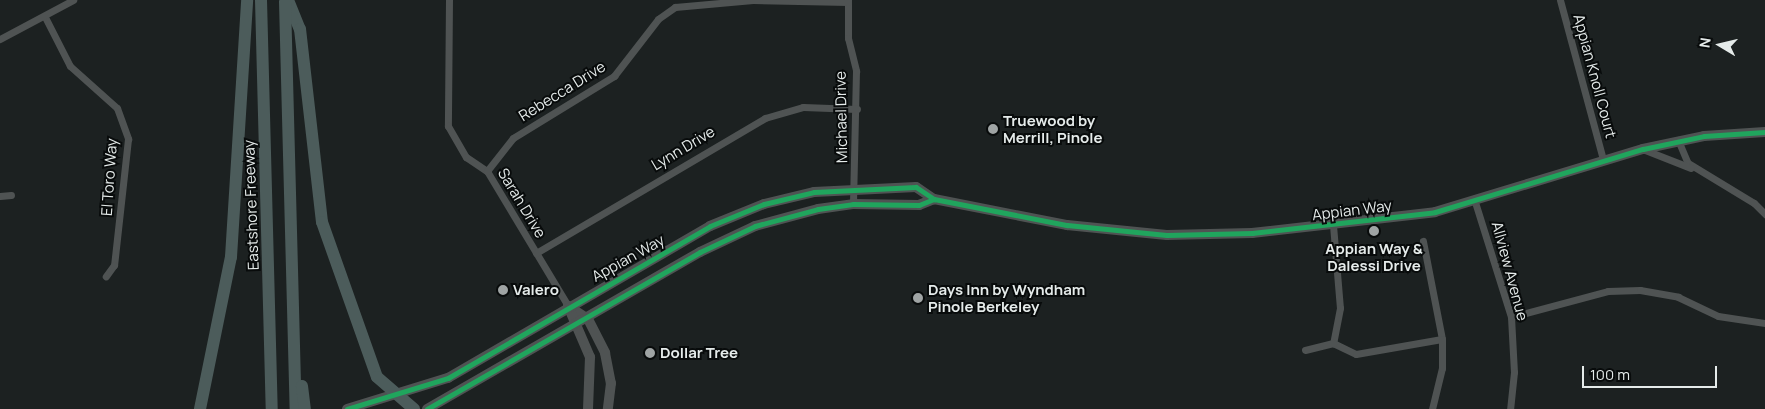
<!DOCTYPE html>
<html>
<head>
<meta charset="utf-8">
<style>
	body { margin:0 }
	#map { position:relative; width:1765px; height:409px; overflow:hidden; background:#1c2121; font-family:Manrope,sans-serif }
	div>[style] { position:absolute }
	.minor>* { height:7px; margin:-3.5px; padding:0 3.5px; transform-origin:3.5px; border-radius:3.5px; background:#4f5353 }
	.secondary>* { height:10px; margin:-5px; padding:0 5px; transform-origin:5px; border-radius:5px; background:#4f5353 }
	.motorway>* { height:12px; margin:-6px; padding:0 6px; transform-origin:6px; border-radius:6px; background:#4c5c5b }
	.cycleway>* { height:5px; margin:-2.5px; padding:0 2.5px; transform-origin:2.5px; border-radius:2.5px; background:#20a55d }
	.dots>* { width:14px; height:14px; translate:-50% -50%; box-sizing:border-box; border:2px solid #080b0b; border-radius:50% }
	span { translate:-50% -50%; white-space:nowrap; text-align:center; line-height:1.15; -webkit-text-stroke:4px #080b0b; paint-order:stroke }
	.street-label { font-size:15px; color:#e5ebea }
	.poi-label { font-size:15px; color:#e5ebea; font-weight:700 }
	.left { translate:0 -50%; text-align:left }
	.north { position:absolute; left:1695px; top:20px; width:50px; height:50px; -webkit-text-stroke:4px #080b0b; paint-order:stroke; rotate:279deg; font-size:14px; font-weight:700; line-height:20px; text-align:center; color:#e5ebea }
	.north::after { content:''; display:block; margin:auto; width:18px; height:22px; background:#e5ebea; clip-path:polygon(50% 0,100% 100%,50% 72%,0 100%) }
	.scale { position:absolute; left:1582px; top:366px; width:135px; height:22px; box-sizing:border-box; border:2px solid #e5ebea; border-top:0; padding-left:6px; font-size:15px; line-height:18px; white-space:nowrap; color:#e5ebea; -webkit-text-stroke:4px #080b0b; paint-order:stroke }
</style>
</head>
<body>
<div id="map">
	<div class="minor">
		<i style="left:449px;top:0;width:126px;rotate:90.5deg"></i>
		<i style="left:448px;top:126px;width:36px;rotate:60deg"></i>
		<i style="left:466px;top:157px;width:25px;rotate:34deg"></i>
		<i style="left:487px;top:171px;width:157px;rotate:59deg"></i>
		<i style="left:848px;top:0;width:38px;rotate:90deg"></i>
		<i style="left:848px;top:38px;width:34px;rotate:76deg"></i>
		<i style="left:856px;top:71px;width:133px;rotate:91.3deg"></i>
		<i style="left:1560px;top:0;width:165px;rotate:74.9deg"></i>
		<i style="left:45px;top:17px;width:55px;rotate:63deg"></i>
		<i style="left:70px;top:66px;width:63px;rotate:41.8deg"></i>
		<i style="left:117px;top:108px;width:33px;rotate:70deg"></i>
		<i style="left:128px;top:139px;width:127px;rotate:96.3deg"></i>
		<i style="left:114px;top:265px;width:14px;rotate:126deg"></i>
		<i style="left:0;top:39px;width:83px;rotate:-28.1deg"></i>
		<i style="left:1678px;top:140px;width:25px;rotate:67deg"></i>
		<i style="left:1688px;top:163px;width:77px;rotate:31.2deg"></i>
		<i style="left:1754px;top:203px;width:16px;rotate:45deg"></i>
		<i style="left:1645px;top:150px;width:49px;rotate:21.4deg"></i>
		<i style="left:487px;top:171px;width:42px;rotate:-51.8deg"></i>
		<i style="left:513px;top:138px;width:119px;rotate:-31.5deg"></i>
		<i style="left:614px;top:76px;width:72px;rotate:-52.3deg"></i>
		<i style="left:658px;top:19px;width:21px;rotate:-35deg"></i>
		<i style="left:675px;top:7px;width:78px;rotate:-5.1deg"></i>
		<i style="left:753px;top:0;width:95px;rotate:1.2deg"></i>
		<i style="left:0;top:196px;width:11px;rotate:-5deg"></i>
		<i style="left:1475px;top:202px;width:121px;rotate:72.6deg"></i>
		<i style="left:1511px;top:317px;width:55px;rotate:86.9deg"></i>
		<i style="left:1514px;top:372px;width:37px;rotate:96deg"></i>
		<i style="left:1333px;top:225px;width:83px;rotate:85.2deg"></i>
		<i style="left:1340px;top:308px;width:36px;rotate:101deg"></i>
		<i style="left:1333px;top:343px;width:25px;rotate:26deg"></i>
		<i style="left:1356px;top:354px;width:87px;rotate:-9.9deg"></i>
		<i style="left:1442px;top:339px;width:100px;rotate:-101deg"></i>
		<i style="left:536px;top:253px;width:266px;rotate:-30.5deg"></i>
		<i style="left:765px;top:118px;width:40px;rotate:-16deg"></i>
		<i style="left:803px;top:107px;width:54px;rotate:2.1deg"></i>
		<i style="left:1511px;top:317px;width:100px;rotate:-15deg"></i>
		<i style="left:1608px;top:291px;width:32px;rotate:-2deg"></i>
		<i style="left:1640px;top:290px;width:39px;rotate:10deg"></i>
		<i style="left:1678px;top:297px;width:44px;rotate:25.4deg"></i>
		<i style="left:1718px;top:316px;width:48px;rotate:8.5deg"></i>
		<i style="left:1305px;top:350px;width:29px;rotate:-14deg"></i>
		<i style="left:1432px;top:409px;width:42px;rotate:-76.3deg"></i>
		<i style="left:1442px;top:368px;width:29px;rotate:-90deg"></i>
	</div>
	<div class="secondary">
		<i style="left:568px;top:306px;width:24px;rotate:33deg"></i>
		<i style="left:588px;top:319px;width:38px;rotate:63deg"></i>
		<i style="left:605px;top:353px;width:31px;rotate:79deg"></i>
		<i style="left:611px;top:383px;width:26px;rotate:97deg"></i>
		<i style="left:568px;top:306px;width:56px;rotate:66.7deg"></i>
		<i style="left:590px;top:357px;width:52px;rotate:92.2deg"></i>
		<i style="left:347px;top:409px;width:106px;rotate:-17.1deg"></i>
		<i style="left:448px;top:378px;width:303px;rotate:-30.1deg"></i>
		<i style="left:710px;top:226px;width:58px;rotate:-22.2deg"></i>
		<i style="left:764px;top:204px;width:51px;rotate:-13.5deg"></i>
		<i style="left:814px;top:192px;width:102px;rotate:-2.8deg"></i>
		<i style="left:916px;top:187px;width:22px;rotate:34deg"></i>
		<i style="left:934px;top:199px;width:136px;rotate:11.1deg"></i>
		<i style="left:1067px;top:225px;width:100px;rotate:5.7deg"></i>
		<i style="left:1167px;top:235px;width:85px;rotate:-1.3deg"></i>
		<i style="left:1252px;top:233px;width:184px;rotate:-6.5deg"></i>
		<i style="left:1435px;top:212px;width:217px;rotate:-16.9deg"></i>
		<i style="left:1643px;top:149px;width:62px;rotate:-12deg"></i>
		<i style="left:1704px;top:136px;width:61px;rotate:-3.8deg"></i>
		<i style="left:427px;top:409px;width:315px;rotate:-29.9deg"></i>
		<i style="left:700px;top:252px;width:61px;rotate:-25.3deg"></i>
		<i style="left:755px;top:226px;width:65px;rotate:-15.1deg"></i>
		<i style="left:818px;top:209px;width:35px;rotate:-8deg"></i>
		<i style="left:853px;top:204px;width:66px;rotate:0.9deg"></i>
		<i style="left:919px;top:205px;width:16px;rotate:-22deg"></i>
	</div>
	<div class="motorway">
		<i style="left:261px;top:0;width:409px;rotate:88.5deg"></i>
		<i style="left:288px;top:0;width:31px;rotate:68deg"></i>
		<i style="left:300px;top:29px;width:194px;rotate:83.5deg"></i>
		<i style="left:322px;top:222px;width:164px;rotate:70.5deg"></i>
		<i style="left:377px;top:377px;width:49px;rotate:40.9deg"></i>
		<i style="left:285px;top:2px;width:407px;rotate:88.5deg"></i>
		<i style="left:302px;top:386px;width:23px;rotate:83deg"></i>
		<i style="left:200px;top:409px;width:155px;rotate:-78.5deg"></i>
		<i style="left:231px;top:257px;width:257px;rotate:-86.4deg"></i>
	</div>
	<div class="cycleway">
		<i style="left:347px;top:409px;width:106px;rotate:-17.1deg"></i>
		<i style="left:448px;top:378px;width:303px;rotate:-30.1deg"></i>
		<i style="left:710px;top:226px;width:58px;rotate:-22.2deg"></i>
		<i style="left:764px;top:204px;width:51px;rotate:-13.5deg"></i>
		<i style="left:814px;top:192px;width:102px;rotate:-2.8deg"></i>
		<i style="left:916px;top:187px;width:22px;rotate:34deg"></i>
		<i style="left:934px;top:199px;width:136px;rotate:11.1deg"></i>
		<i style="left:1067px;top:225px;width:100px;rotate:5.7deg"></i>
		<i style="left:1167px;top:235px;width:85px;rotate:-1.3deg"></i>
		<i style="left:1252px;top:233px;width:184px;rotate:-6.5deg"></i>
		<i style="left:1435px;top:212px;width:217px;rotate:-16.9deg"></i>
		<i style="left:1643px;top:149px;width:62px;rotate:-12deg"></i>
		<i style="left:1704px;top:136px;width:61px;rotate:-3.8deg"></i>
		<i style="left:427px;top:409px;width:315px;rotate:-29.9deg"></i>
		<i style="left:700px;top:252px;width:61px;rotate:-25.3deg"></i>
		<i style="left:755px;top:226px;width:65px;rotate:-15.1deg"></i>
		<i style="left:818px;top:209px;width:35px;rotate:-8deg"></i>
		<i style="left:853px;top:204px;width:66px;rotate:0.9deg"></i>
		<i style="left:919px;top:205px;width:16px;rotate:-22deg"></i>
	</div>
	<div class="dots">
		<i style="left:993px;top:129px;background:#9fa4a4"></i>
		<i style="left:1374px;top:231px;background:#9fa4a4"></i>
		<i style="left:503px;top:290px;background:#9fa4a4"></i>
		<i style="left:918px;top:298px;background:#9fa4a4"></i>
		<i style="left:650px;top:353px;background:#9fa4a4"></i>
	</div>
	<div class="street-label">
		<span style="left:1595px;top:76px;rotate:75deg">Appian Knoll Court</span>
		<span style="left:562px;top:91px;rotate:-32deg">Rebecca Drive</span>
		<span style="left:841px;top:117px;rotate:-91deg">Michael Drive</span>
		<span style="left:683px;top:148px;rotate:-31deg">Lynn Drive</span>
		<span style="left:109px;top:177px;rotate:-86deg">El Toro Way</span>
		<span style="left:522px;top:203px;rotate:59deg">Sarah Drive</span>
		<span style="left:251px;top:205px;rotate:-92deg">Eastshore Freeway</span>
		<span style="left:1352px;top:210px;rotate:-7deg">Appian Way</span>
		<span style="left:628px;top:258px;rotate:-29deg">Appian Way</span>
		<span style="left:1510px;top:271px;rotate:75deg">Allview Avenue</span>
	</div>
	<div class="poi-label">
		<span class="left" style="left:1003px;top:129px">Truewood by<br>Merrill, Pinole</span>
		<span style="left:1374px;top:257px">Appian Way &amp;<br>Dalessi Drive</span>
		<span class="left" style="left:928px;top:298px">Days Inn by Wyndham<br>Pinole Berkeley</span>
		<span class="left" style="left:513px;top:290px">Valero</span>
		<span class="left" style="left:660px;top:353px">Dollar Tree</span>
	</div>
	<div class="north">N</div>
	<div class="scale">100 m</div>
</div>
</body>
</html>
